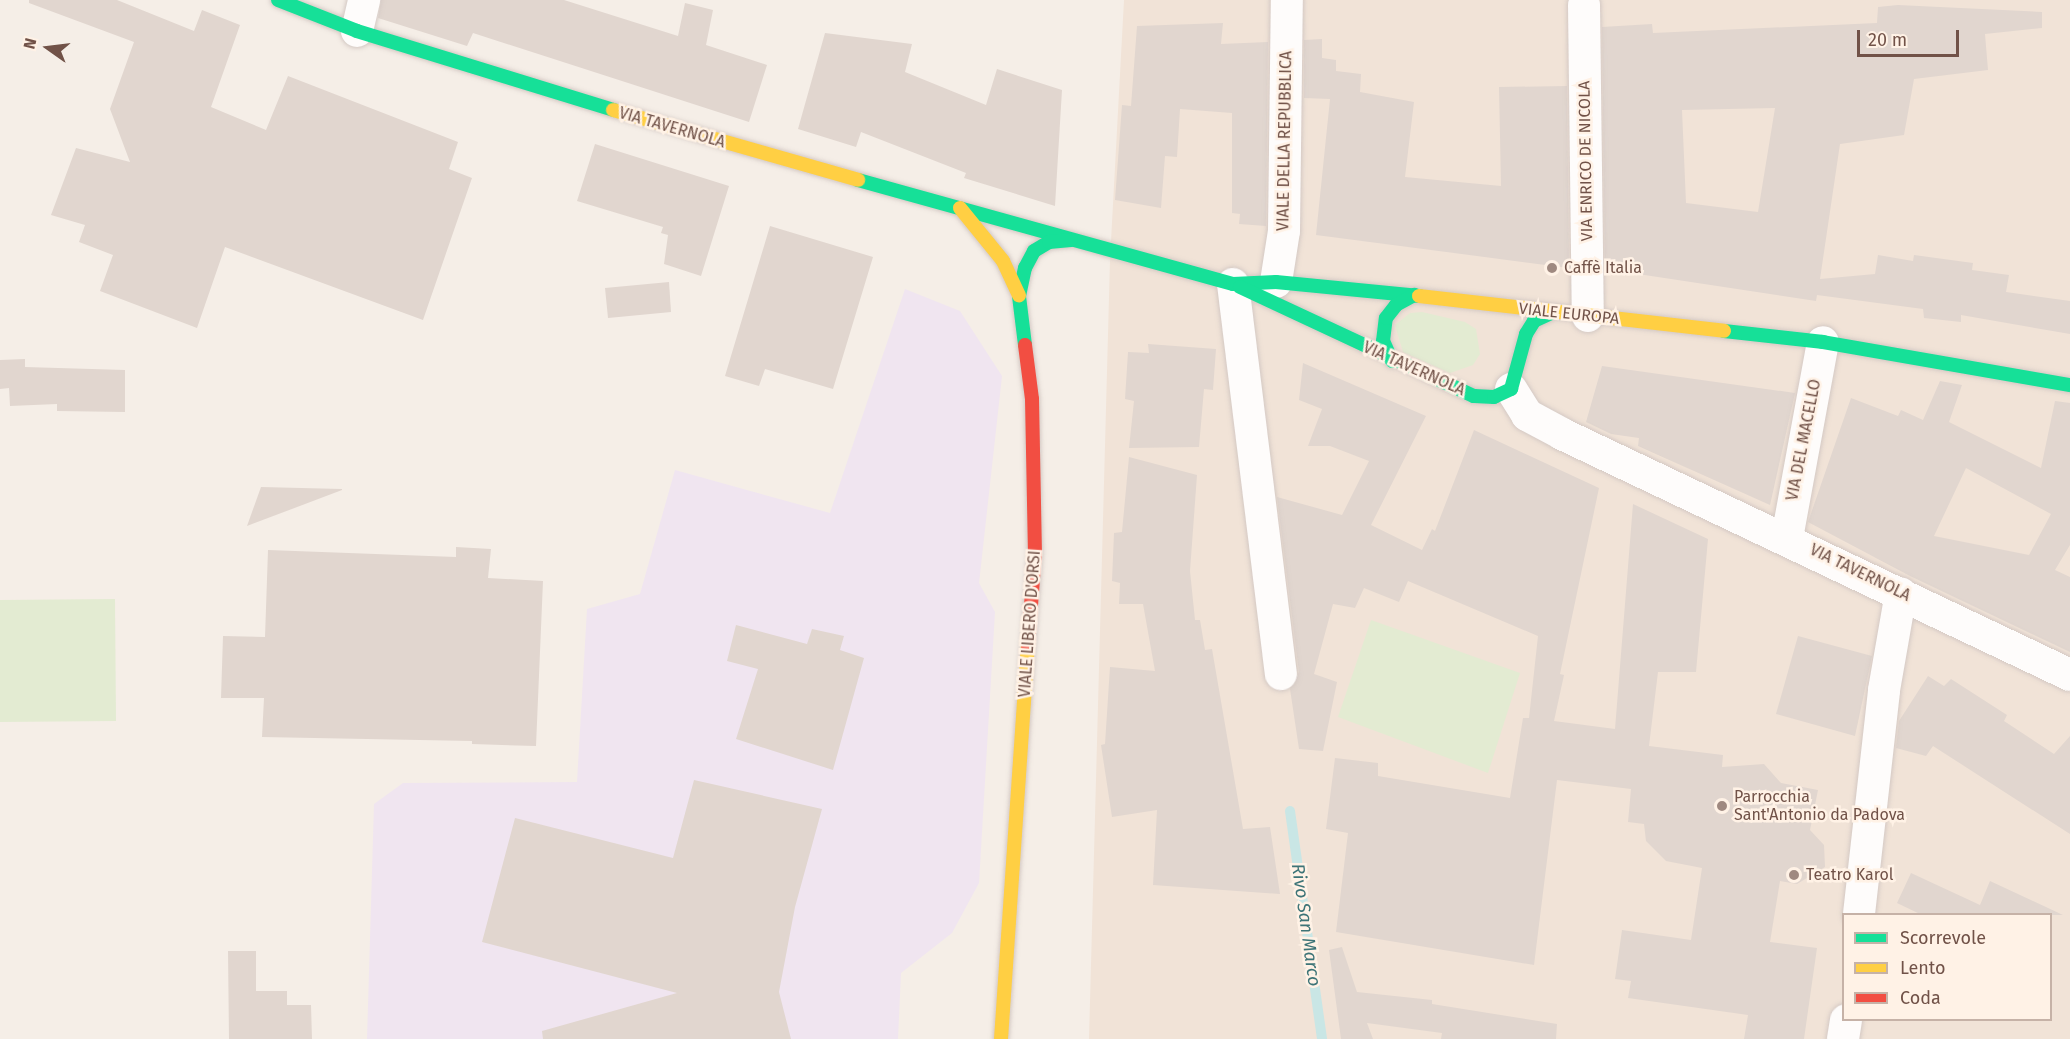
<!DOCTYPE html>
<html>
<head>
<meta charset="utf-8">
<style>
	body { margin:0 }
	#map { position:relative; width:2070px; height:1039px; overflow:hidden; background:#f5eee7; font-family:"Fira Sans",sans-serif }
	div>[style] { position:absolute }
	.residential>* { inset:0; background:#f1e3d7 }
	.education>* { inset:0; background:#f0e5f0 }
	.green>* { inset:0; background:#e3ebd2 }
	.stream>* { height:10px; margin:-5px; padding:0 5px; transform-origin:5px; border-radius:5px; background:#c9e6e5 }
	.building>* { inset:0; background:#e1d6cf }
	.roads { filter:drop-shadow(0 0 2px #d4c9c4) drop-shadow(0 0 2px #d4c9c4) }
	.street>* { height:32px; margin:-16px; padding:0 16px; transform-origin:16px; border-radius:16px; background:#fefcfb }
	.fast>* { height:14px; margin:-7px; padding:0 7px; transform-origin:7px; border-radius:7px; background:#16e098 }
	.slow>* { height:14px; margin:-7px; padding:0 7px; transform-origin:7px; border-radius:7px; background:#ffcf43 }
	.jam>* { height:14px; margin:-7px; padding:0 7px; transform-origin:7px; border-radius:7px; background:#f24e42 }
	.dots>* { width:16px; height:16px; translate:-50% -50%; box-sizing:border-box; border:3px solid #fff2e6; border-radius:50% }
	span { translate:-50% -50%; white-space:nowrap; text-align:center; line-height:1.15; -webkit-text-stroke:5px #fff2e6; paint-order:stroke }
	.street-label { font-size:16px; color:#715248 }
	.poi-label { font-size:16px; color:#715248 }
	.left { translate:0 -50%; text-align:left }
	.water-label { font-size:18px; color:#3d7477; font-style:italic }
	.legend { position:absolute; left:1842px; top:913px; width:210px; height:108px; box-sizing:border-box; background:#fff2e6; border:2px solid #c6b2a7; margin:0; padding:8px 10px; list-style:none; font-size:18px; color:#715248 }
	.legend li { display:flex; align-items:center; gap:12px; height:30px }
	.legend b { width:30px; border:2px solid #c6b2a7 }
	.north { position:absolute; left:18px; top:18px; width:60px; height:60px; -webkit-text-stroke:4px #fff2e6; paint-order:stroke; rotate:284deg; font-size:16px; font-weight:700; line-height:24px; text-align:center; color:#715248 }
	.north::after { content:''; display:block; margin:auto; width:21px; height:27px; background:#715248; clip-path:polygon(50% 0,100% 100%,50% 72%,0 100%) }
	.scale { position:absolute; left:1857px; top:30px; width:102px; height:27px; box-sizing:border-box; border:3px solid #715248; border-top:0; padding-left:8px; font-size:18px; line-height:21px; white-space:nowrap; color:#715248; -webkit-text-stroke:4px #fff2e6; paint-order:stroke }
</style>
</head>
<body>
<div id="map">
	<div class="residential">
		<i style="clip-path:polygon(evenodd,1124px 0,2070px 0,2070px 1039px,1089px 1039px,1110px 260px,1124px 0,1844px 914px,2050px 914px,2050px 1020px,1844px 1020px,1844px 914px)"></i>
	</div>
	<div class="education">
		<i style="clip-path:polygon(905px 289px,960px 311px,1002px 376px,979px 583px,995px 612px,979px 883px,952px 933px,901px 973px,898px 1039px,367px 1039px,374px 804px,403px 783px,577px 782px,587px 609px,640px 594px,675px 470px,830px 513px)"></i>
	</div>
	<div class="green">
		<i style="clip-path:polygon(1422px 312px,1465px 322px,1476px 329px,1480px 354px,1473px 365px,1450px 373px,1403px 352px,1395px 325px,1410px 313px)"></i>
		<i style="clip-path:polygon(115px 599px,116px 721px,0 722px,0 600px)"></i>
		<i style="clip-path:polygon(1371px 620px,1520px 673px,1488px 773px,1338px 717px)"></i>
	</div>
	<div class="stream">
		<i style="left:1290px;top:811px;width:230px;rotate:82deg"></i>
	</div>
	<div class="building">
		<i style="clip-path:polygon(29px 0,117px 0,194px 31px,202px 10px,240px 25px,211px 107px,266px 130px,288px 76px,458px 142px,449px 169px,472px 178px,423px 320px,225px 247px,197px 328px,100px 291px,113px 255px,79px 242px,85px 225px,51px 215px,76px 148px,130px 162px,110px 109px,134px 42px,29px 3px)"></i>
		<i style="clip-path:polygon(381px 0,564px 0,678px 36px,685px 3px,713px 10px,706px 45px,767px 65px,749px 122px,473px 33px,467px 46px,378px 18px)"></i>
		<i style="clip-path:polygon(evenodd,1898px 5px,2042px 12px,2042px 28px,1985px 34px,1988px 70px,1914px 79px,1904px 135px,1840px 144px,1820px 279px,1875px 274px,1878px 255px,1913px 261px,1914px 255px,1973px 263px,1972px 270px,2009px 275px,2006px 292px,2070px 301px,2070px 334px,1961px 315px,1961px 322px,1924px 318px,1923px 309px,1817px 295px,1816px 301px,1605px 269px,1602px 27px,1652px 24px,1653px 33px,1877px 23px,1878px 7px,1898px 5px,1775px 108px,1758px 212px,1686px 203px,1682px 110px,1775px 108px)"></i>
		<i style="clip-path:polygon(1223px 23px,1221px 44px,1268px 42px,1266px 226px,1239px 224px,1240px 214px,1232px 213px,1232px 113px,1180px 109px,1177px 157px,1165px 156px,1161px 208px,1115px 200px,1122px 105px,1131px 106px,1137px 26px)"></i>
		<i style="clip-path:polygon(825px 33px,912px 44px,905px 72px,986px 105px,997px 69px,1062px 90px,1055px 206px,964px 178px,966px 173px,861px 132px,856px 147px,798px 129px)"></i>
		<i style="clip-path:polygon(1322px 39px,1322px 58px,1336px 60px,1336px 71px,1361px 74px,1360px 92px,1414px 102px,1405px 177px,1501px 186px,1499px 87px,1567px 86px,1569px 268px,1316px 235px,1330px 99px,1304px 98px,1304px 40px)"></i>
		<i style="clip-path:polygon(595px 144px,729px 186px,701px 276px,664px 264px,668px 235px,661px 233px,663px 227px,577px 201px)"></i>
		<i style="clip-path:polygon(770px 226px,873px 257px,833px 389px,765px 369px,759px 386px,725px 376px)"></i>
		<i style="clip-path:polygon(669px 282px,671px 312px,608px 318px,605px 288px)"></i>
		<i style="clip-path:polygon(1148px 344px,1216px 349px,1213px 390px,1204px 389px,1199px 447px,1129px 448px,1134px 401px,1125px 399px,1128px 352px,1149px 353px)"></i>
		<i style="clip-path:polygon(25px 359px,25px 367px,125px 370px,125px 412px,57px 411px,57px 404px,10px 406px,9px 388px,0 389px,0 360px)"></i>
		<i style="clip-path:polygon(1303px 363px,1426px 416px,1371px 525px,1422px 550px,1432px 529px,1435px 531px,1474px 430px,1599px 488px,1560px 674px,1564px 675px,1554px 721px,1615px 729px,1633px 504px,1708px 539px,1696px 672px,1658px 672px,1649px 746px,1723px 755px,1722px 767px,1764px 764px,1781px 783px,1818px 790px,1810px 830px,1824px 845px,1825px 867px,1797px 884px,1780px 881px,1770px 942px,1817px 948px,1804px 1039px,1744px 1039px,1748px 1015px,1628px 998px,1631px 981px,1615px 979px,1622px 930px,1691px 940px,1702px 868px,1666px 861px,1646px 841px,1644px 824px,1628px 822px,1631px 789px,1557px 780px,1534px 965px,1336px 932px,1348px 833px,1326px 829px,1335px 758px,1378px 763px,1378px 776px,1510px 798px,1523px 718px,1529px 718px,1538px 636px,1408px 581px,1399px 602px,1364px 588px,1355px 608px,1333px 604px,1314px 674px,1337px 682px,1323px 751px,1299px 749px,1290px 689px,1299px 672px,1277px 497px,1342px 515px,1369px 461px,1330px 446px,1308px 446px,1322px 409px,1299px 400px)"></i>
		<i style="clip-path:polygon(1602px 366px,1795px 393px,1770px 505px,1638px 446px,1639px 438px,1611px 434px,1586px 422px)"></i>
		<i style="clip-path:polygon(evenodd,1940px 381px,1962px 385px,1949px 422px,2041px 468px,2055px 401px,2070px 403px,2070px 545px,2055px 570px,2070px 577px,2070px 652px,1910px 576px,1808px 522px,1851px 398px,1898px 416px,1901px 410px,1923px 420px,1940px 381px,1966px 468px,2051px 514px,2029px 555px,1934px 536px,1966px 468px)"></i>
		<i style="clip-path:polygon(1129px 457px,1197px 475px,1190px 571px,1195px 620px,1200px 620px,1205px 650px,1212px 649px,1243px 829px,1270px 827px,1280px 894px,1153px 885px,1157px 810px,1112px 817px,1101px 745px,1105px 744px,1110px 667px,1155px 671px,1143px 604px,1119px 604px,1120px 583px,1112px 581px,1114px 533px,1122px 532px)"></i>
		<i style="clip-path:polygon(261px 487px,342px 489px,342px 490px,247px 526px)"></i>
		<i style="clip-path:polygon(456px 547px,491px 549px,488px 578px,543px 581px,536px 746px,472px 744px,472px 741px,262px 737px,264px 698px,221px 698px,223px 636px,265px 637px,268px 550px,456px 557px)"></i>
		<i style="clip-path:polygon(736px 625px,807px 644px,812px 629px,844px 636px,840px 650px,864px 658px,833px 770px,736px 739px,758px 669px,727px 661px)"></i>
		<i style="clip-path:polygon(1798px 636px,1872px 656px,1855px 736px,1776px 714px)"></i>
		<i style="clip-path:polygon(1928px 676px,1944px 686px,1951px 679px,2007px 715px,2004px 721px,2054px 754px,2070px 736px,2070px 834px,1933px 746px,1926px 756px,1896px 748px,1899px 721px)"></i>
		<i style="clip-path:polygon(694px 780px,822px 809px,795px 907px,779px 992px,791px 1039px,543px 1039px,542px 1031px,677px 993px,482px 942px,515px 818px,673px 858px)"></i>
		<i style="clip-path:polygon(1911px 873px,1980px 905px,1990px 881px,2063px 915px,1922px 915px,1897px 903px)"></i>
		<i style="clip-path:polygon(1342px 947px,1357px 992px,1432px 1000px,1432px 1004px,1557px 1024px,1556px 1039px,1441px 1039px,1442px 1033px,1367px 1023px,1373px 1039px,1341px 1039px,1329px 950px)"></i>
		<i style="clip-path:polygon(228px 951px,256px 951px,256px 991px,287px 991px,287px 1005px,311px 1005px,312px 1039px,229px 1039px)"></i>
	</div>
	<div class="roads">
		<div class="street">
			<i style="left:1584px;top:5px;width:311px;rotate:89.3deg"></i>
			<i style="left:357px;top:31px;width:32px;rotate:-77deg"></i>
			<i style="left:1276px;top:282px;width:52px;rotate:-81.1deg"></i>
			<i style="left:1284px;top:231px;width:231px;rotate:-89.3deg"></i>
			<i style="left:1233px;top:284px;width:393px;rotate:83deg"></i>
			<i style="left:1511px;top:389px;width:31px;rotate:58deg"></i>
			<i style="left:1527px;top:415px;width:40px;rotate:28deg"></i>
			<i style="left:1562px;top:434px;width:562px;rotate:25.38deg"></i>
			<i style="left:1787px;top:538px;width:199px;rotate:-79.6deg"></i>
			<i style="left:1859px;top:914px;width:225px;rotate:-83.6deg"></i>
			<i style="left:1884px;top:690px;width:98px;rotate:-80.1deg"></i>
			<i style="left:1843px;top:1039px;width:19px;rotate:-81deg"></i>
		</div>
		<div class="fast">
			<i style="left:278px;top:0;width:85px;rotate:21.4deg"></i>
			<i style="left:357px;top:31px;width:268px;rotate:17.1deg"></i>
			<i style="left:858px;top:180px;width:389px;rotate:15.5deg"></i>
			<i style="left:1233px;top:284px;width:43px;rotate:-2.7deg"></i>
			<i style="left:1276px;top:282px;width:144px;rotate:5.6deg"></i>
			<i style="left:1240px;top:287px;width:258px;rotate:25deg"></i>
			<i style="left:1474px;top:396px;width:20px;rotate:3deg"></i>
			<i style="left:1494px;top:397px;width:19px;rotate:-25deg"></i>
			<i style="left:1511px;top:389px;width:57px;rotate:-74.7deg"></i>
			<i style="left:1526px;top:334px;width:15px;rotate:-58deg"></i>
			<i style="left:1534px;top:321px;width:21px;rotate:-25deg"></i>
			<i style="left:1724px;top:331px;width:100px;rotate:6.3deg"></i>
			<i style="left:1823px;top:342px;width:251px;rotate:9.9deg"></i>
			<i style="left:1025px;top:345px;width:49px;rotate:-97deg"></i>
			<i style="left:1019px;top:296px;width:29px;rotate:-78deg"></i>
			<i style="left:1025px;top:268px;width:19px;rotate:-62deg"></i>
			<i style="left:1034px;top:251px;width:17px;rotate:-31deg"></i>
			<i style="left:1049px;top:242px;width:22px;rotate:-5deg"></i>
			<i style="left:1392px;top:361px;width:22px;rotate:-114deg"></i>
			<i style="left:1383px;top:341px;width:23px;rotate:-83deg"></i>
			<i style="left:1386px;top:318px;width:16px;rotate:-52deg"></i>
			<i style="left:1396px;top:305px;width:21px;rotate:-29deg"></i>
		</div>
		<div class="slow">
			<i style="left:613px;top:110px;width:255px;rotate:15.9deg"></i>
			<i style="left:960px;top:208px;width:68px;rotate:50.9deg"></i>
			<i style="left:1003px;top:261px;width:38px;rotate:65deg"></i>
			<i style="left:1419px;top:296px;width:307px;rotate:6.5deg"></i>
			<i style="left:1001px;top:1039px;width:394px;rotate:-86.1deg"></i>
		</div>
		<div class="jam">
			<i style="left:1025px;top:345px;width:54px;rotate:82.6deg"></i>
			<i style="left:1032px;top:399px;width:153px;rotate:88.9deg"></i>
			<i style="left:1035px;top:552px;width:94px;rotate:94.3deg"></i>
		</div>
	</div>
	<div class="dots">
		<i style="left:1552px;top:268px;background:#9f8980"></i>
		<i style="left:1722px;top:806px;background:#9f8980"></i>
		<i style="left:1794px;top:875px;background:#9f8980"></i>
	</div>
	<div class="street-label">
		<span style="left:672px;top:128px;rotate:16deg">VIA TAVERNOLA</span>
		<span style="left:1285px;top:141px;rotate:-89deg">VIALE DELLA REPUBBLICA</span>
		<span style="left:1586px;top:161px;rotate:-91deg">VIA ENRICO DE NICOLA</span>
		<span style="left:1569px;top:314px;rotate:6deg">VIALE EUROPA</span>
		<span style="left:1414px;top:369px;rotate:24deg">VIA TAVERNOLA</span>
		<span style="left:1804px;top:440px;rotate:-79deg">VIA DEL MACELLO</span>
		<span style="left:1860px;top:573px;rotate:26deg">VIA TAVERNOLA</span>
		<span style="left:1030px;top:624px;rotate:-86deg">VIALE LIBERO D'ORSI</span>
	</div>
	<div class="poi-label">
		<span class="left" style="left:1564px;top:268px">Caffè Italia</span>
		<span class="left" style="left:1734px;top:806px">Parrocchia<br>Sant'Antonio da Padova</span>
		<span class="left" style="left:1806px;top:875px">Teatro Karol</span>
	</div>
	<div class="water-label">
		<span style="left:1306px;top:925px;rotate:82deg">Rivo San Marco</span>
	</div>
	<ul class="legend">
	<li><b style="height:8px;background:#16e098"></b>Scorrevole</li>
	<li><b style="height:8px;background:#ffcf43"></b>Lento</li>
	<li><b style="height:8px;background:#f24e42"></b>Coda</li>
	</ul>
	<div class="north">N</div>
	<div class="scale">20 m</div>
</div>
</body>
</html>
